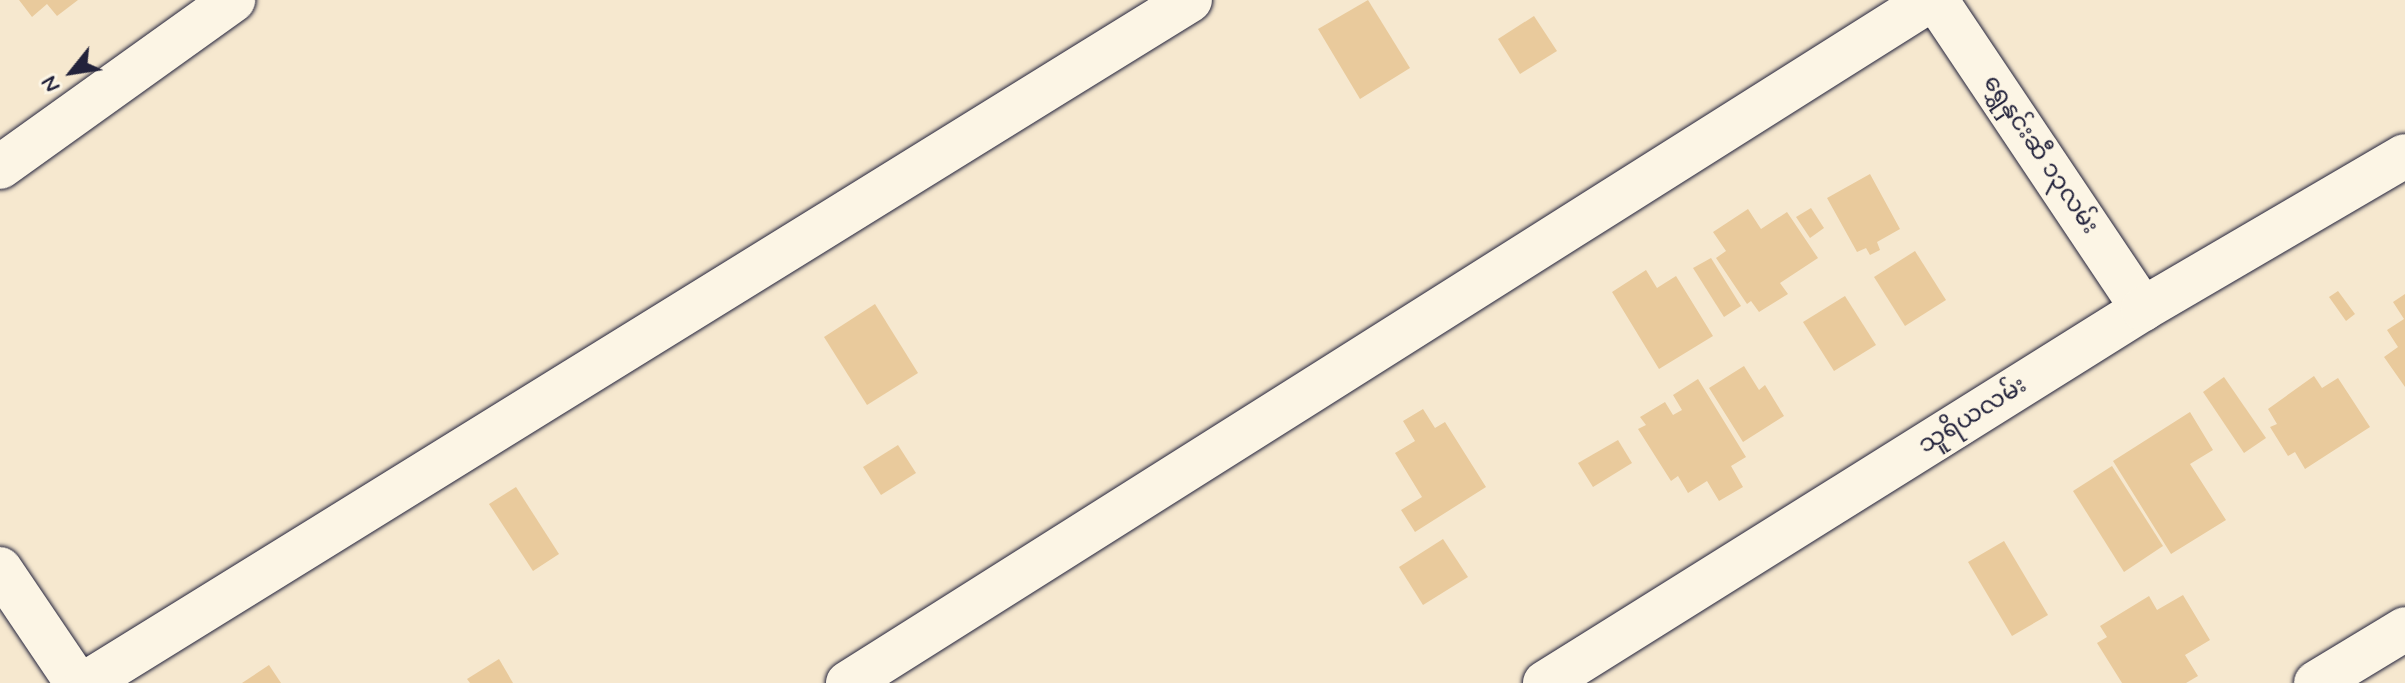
<!DOCTYPE html>
<meta charset="utf-8">
<style>
body{margin:0}
#map{position:relative;width:2405px;height:683px;overflow:hidden;background:#f6e8cf;font-family:Mynerve,"Noto Sans Myanmar",sans-serif}
div>[style]{position:absolute}
[style*='--x']{left:calc(var(--x)*1px);top:calc(var(--y)*1px);width:calc(var(--w)*1px);rotate:calc(var(--a)*1deg)}
.building>*{inset:0;background:#e9ca9c}
.roads{filter:drop-shadow(0 0 2px #22223b) drop-shadow(0 0 2px #22223b)}
.street>*{height:44px;margin:-22px;padding:0 22px;transform-origin:22px;border-radius:22px;background:#fcf5e5}
.secondary>*{height:44px;margin:-22px;padding:0 22px;transform-origin:22px;border-radius:22px;background:#fcf5e5}
span{translate:-50% -50%;white-space:nowrap;text-align:center;line-height:1.15;-webkit-text-stroke:7px #fcf5e5;paint-order:stroke}
.street-label{font-size:24px;color:#22223b}
.north{position:absolute;left:32px;top:32px;width:80px;height:80px;-webkit-text-stroke:6px #fcf5e5;paint-order:stroke;rotate:240deg;font-size:22px;font-weight:700;line-height:32px;text-align:center;color:#22223b}
.north::after{content:'';display:block;margin:auto;width:28px;height:36px;background:#22223b;clip-path:polygon(50% 0,100% 100%,50% 72%,0 100%)}
</style>
<div id="map">
<div class="building">
<i style="clip-path:polygon(19px 0,78px 0,57px 16px,47px 4px,32px 17px)"></i>
<i style="clip-path:polygon(1368px 0,1410px 68px,1360px 99px,1318px 29px)"></i>
<i style="clip-path:polygon(1534px 16px,1557px 51px,1520px 74px,1498px 39px)"></i>
<i style="clip-path:polygon(1870px 174px,1900px 229px,1877px 242px,1880px 250px,1870px 255px,1866px 248px,1857px 252px,1827px 198px)"></i>
<i style="clip-path:polygon(1811px 208px,1824px 228px,1810px 238px,1796px 217px)"></i>
<i style="clip-path:polygon(1748px 209px,1761px 229px,1787px 212px,1818px 258px,1780px 283px,1788px 294px,1759px 312px,1751px 301px,1747px 304px,1716px 258px,1726px 251px,1713px 232px)"></i>
<i style="clip-path:polygon(1915px 251px,1946px 300px,1905px 326px,1874px 277px)"></i>
<i style="clip-path:polygon(1711px 258px,1741px 306px,1724px 317px,1693px 268px)"></i>
<i style="clip-path:polygon(1646px 270px,1657px 288px,1676px 276px,1713px 336px,1659px 369px,1612px 292px)"></i>
<i style="clip-path:polygon(2338px 291px,2355px 314px,2346px 321px,2329px 297px)"></i>
<i style="clip-path:polygon(2405px 294px,2405px 387px,2384px 357px,2398px 347px,2387px 330px,2404px 319px,2393px 302px)"></i>
<i style="clip-path:polygon(1845px 296px,1876px 345px,1834px 371px,1803px 322px)"></i>
<i style="clip-path:polygon(875px 304px,918px 373px,867px 405px,824px 337px)"></i>
<i style="clip-path:polygon(1744px 366px,1759px 390px,1765px 385px,1784px 416px,1743px 442px,1709px 388px)"></i>
<i style="clip-path:polygon(2314px 376px,2322px 388px,2338px 378px,2370px 427px,2305px 469px,2295px 452px,2288px 456px,2270px 427px,2277px 424px,2268px 409px)"></i>
<i style="clip-path:polygon(2224px 377px,2266px 438px,2244px 453px,2203px 392px)"></i>
<i style="clip-path:polygon(1698px 379px,1746px 457px,1731px 466px,1743px 487px,1719px 501px,1707px 481px,1688px 493px,1678px 476px,1671px 481px,1638px 429px,1646px 425px,1640px 417px,1665px 402px,1673px 415px,1682px 410px,1673px 395px)"></i>
<i style="clip-path:polygon(1423px 409px,1435px 428px,1445px 422px,1486px 487px,1415px 532px,1401px 510px,1422px 497px,1395px 453px,1415px 441px,1403px 421px)"></i>
<i style="clip-path:polygon(2190px 412px,2213px 450px,2190px 464px,2226px 520px,2171px 554px,2113px 461px)"></i>
<i style="clip-path:polygon(1618px 440px,1632px 463px,1593px 487px,1578px 463px)"></i>
<i style="clip-path:polygon(898px 445px,916px 473px,881px 495px,863px 467px)"></i>
<i style="clip-path:polygon(2112px 466px,2163px 546px,2124px 572px,2073px 491px)"></i>
<i style="clip-path:polygon(516px 487px,559px 554px,533px 571px,489px 504px)"></i>
<i style="clip-path:polygon(1443px 539px,1468px 577px,1423px 605px,1399px 567px)"></i>
<i style="clip-path:polygon(2004px 541px,2048px 615px,2012px 636px,1968px 562px)"></i>
<i style="clip-path:polygon(2183px 595px,2210px 640px,2185px 655px,2198px 676px,2186px 683px,2122px 683px,2097px 643px,2107px 637px,2100px 626px,2149px 596px,2157px 610px)"></i>
<i style="clip-path:polygon(499px 659px,513px 683px,470px 683px,467px 679px)"></i>
<i style="clip-path:polygon(269px 665px,281px 683px,242px 683px)"></i>
</div>
<div class="roads">
<div class="street">
<i style="--x:1936;--y:0;--w:372;--a:56.2"></i>
<i style="--x:0;--y:167;--w:287;--a:-35.6"></i>
<i style="--x:0;--y:569;--w:138;--a:56"></i>
<i style="--x:86;--y:683;--w:1298;--a:-31.74"></i>
<i style="--x:848;--y:683;--w:1280;--a:-32.26"></i>
<i style="--x:2316;--y:683;--w:104;--a:-31.2"></i>
</div>
<div class="secondary">
<i style="--x:1545;--y:683;--w:705;--a:-32.02"></i>
<i style="--x:2143;--y:309;--w:303;--a:-30.3"></i>
</div>
</div>
<div class="street-label">
<span style="left:2040px;top:155px;rotate:56deg">ရွှေနှင်းဆီ ၁၃လမ်း</span>
<span style="left:1973px;top:416px;rotate:-32deg">သူရိယလမ်း</span>
</div>
<div class="north">N</div>
</div>
